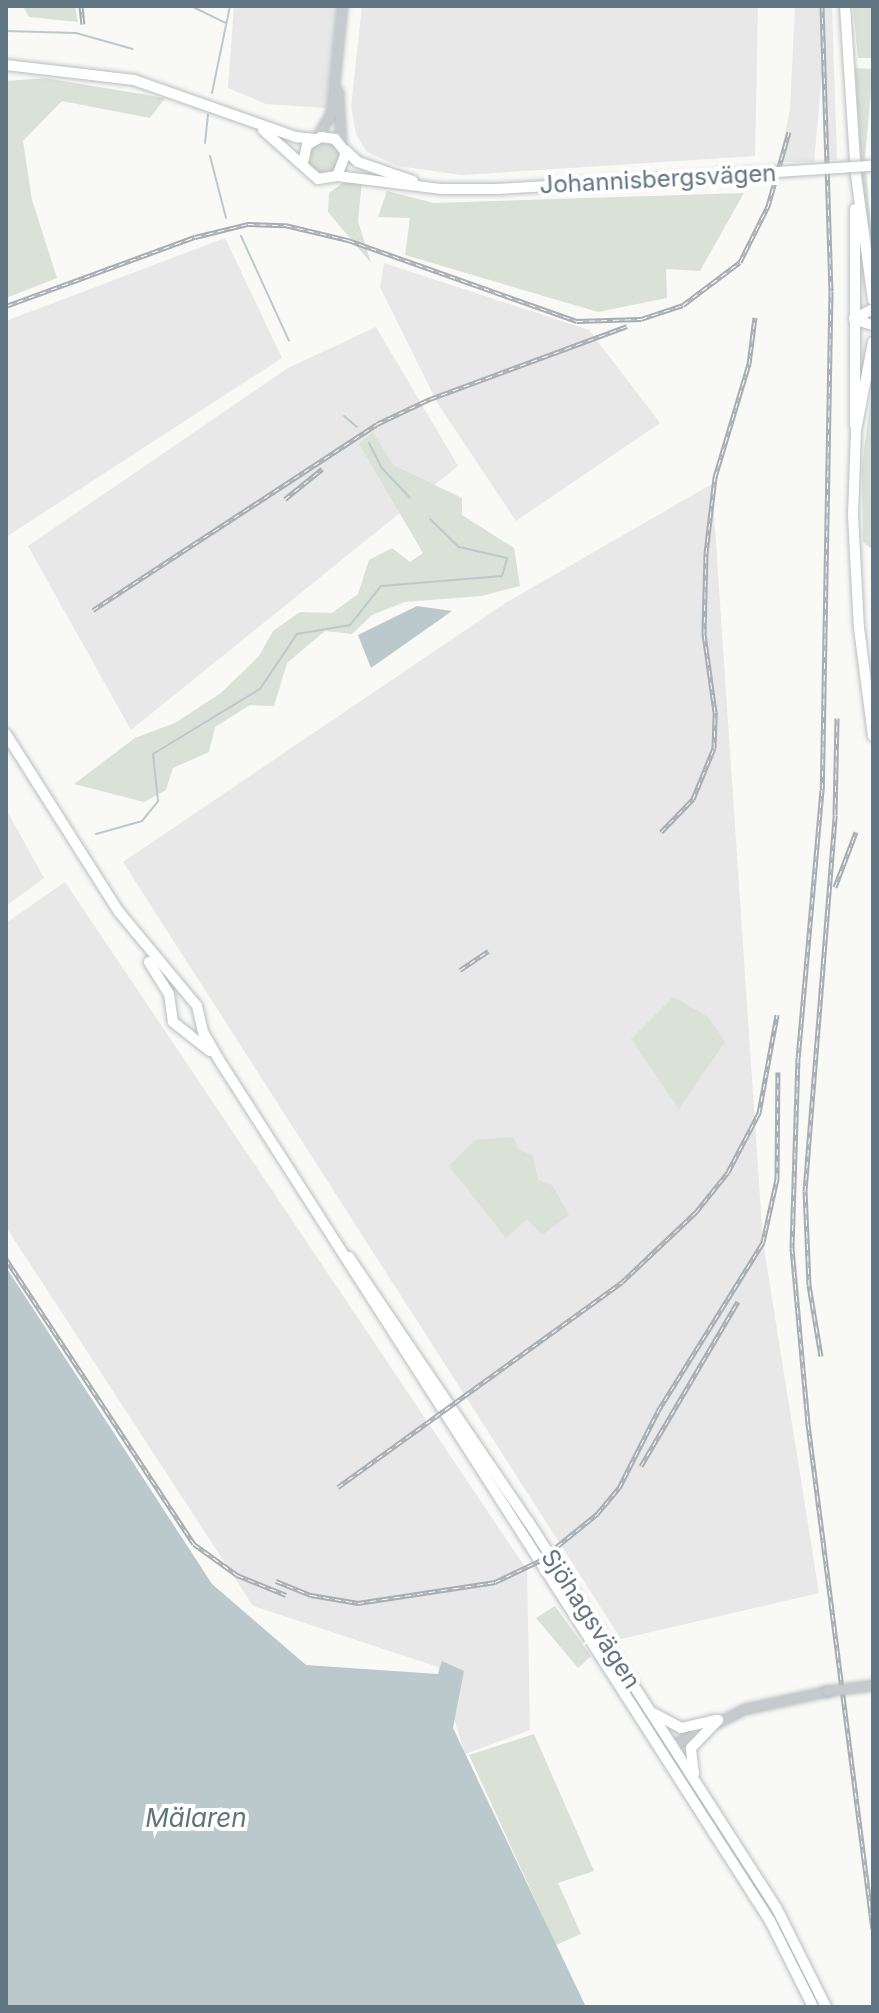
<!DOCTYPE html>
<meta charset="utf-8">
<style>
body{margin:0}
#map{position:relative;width:879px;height:2013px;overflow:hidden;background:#f9f9f6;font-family:Inter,sans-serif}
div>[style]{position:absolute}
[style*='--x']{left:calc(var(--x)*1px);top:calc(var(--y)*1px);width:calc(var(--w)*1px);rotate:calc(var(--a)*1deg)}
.built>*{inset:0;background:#e7e8e7}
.green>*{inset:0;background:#dae1d7}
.round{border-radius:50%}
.water>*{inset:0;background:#bcc9cc}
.stream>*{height:2px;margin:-1px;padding:0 1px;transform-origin:1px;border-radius:1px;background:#bcc9cc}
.roads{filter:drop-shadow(0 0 2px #b8bec2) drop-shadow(0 0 2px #b8bec2)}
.tertiary>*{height:9px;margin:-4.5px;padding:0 4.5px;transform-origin:4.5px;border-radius:4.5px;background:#c6cace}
.secondary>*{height:10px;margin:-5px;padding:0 5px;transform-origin:5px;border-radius:5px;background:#fff}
.rail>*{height:5px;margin-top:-2.5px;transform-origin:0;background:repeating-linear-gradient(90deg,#fff 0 6px,#a6adb3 0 12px);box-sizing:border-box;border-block:2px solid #a6adb3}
.bridges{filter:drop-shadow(0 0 2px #b8bec2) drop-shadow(0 0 2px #b8bec2)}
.tertiary-bridge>*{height:9px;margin:-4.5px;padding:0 4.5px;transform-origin:4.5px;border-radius:4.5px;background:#c6cace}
.secondary-bridge>*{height:10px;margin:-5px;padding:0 5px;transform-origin:5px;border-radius:5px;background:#fff}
span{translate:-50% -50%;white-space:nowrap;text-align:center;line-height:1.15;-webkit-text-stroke:8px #fff;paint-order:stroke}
.street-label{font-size:24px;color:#627583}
.water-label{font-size:26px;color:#5d757c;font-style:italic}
.frame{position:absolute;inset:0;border:8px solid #627583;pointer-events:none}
</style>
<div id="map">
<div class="built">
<i style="clip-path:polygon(234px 6px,337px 6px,326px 108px,266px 104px,228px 88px)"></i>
<i style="clip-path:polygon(362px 6px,758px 6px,755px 156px,462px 175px,398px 166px,367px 152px,356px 134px,351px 107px)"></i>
<i style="clip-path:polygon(795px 6px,832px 6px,837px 160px,827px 160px,822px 73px,814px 162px,779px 162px,790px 109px)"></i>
<i style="clip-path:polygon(225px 238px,282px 358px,6px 537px,6px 321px)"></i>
<i style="clip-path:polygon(384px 263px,589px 330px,660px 423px,516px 521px,438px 404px,380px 287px)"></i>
<i style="clip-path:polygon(376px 327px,458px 466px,131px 730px,28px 546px,288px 368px)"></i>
<i style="clip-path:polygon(712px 484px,763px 1242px,819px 1593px,621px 1639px,123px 862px,507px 602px)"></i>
<i style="clip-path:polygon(6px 809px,44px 878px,6px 906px)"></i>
<i style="clip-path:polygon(65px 882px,527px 1570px,530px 1730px,465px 1754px,438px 1667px,253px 1606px,6px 1227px,6px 923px)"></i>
</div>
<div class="green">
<i style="clip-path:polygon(23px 6px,75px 6px,78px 22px,29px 17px)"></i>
<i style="clip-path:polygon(853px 6px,873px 6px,873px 58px,858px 58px)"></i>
<i style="clip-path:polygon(855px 68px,873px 69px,865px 158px,873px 248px,864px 206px)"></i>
<i style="clip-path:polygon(45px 78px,165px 98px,150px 118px,62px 101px,23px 141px,32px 200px,57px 278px,6px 298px,6px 81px)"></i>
<i class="round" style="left:308px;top:142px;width:32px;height:32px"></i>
<i style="clip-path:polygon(348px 179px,362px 181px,358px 221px,371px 263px,328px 212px,329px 193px)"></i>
<i style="clip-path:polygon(387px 191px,434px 203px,744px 193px,700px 271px,666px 269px,667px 298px,598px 312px,405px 255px,410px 218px,378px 217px)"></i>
<i style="clip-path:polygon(873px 379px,873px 563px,872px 549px,863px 542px,862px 467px)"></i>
<i style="clip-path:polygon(373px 432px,393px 465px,462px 498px,462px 515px,514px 548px,520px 586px,481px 596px,405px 602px,372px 615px,352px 634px,325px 631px,287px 663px,274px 706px,250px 705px,215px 727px,209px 752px,173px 768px,166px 790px,144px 802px,74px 784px,135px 738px,175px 723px,221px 693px,259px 656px,273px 631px,300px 612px,332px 613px,358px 594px,369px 560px,392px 548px,410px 562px,423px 553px,359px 444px)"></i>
<i style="clip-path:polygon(673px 997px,708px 1017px,725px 1042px,679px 1109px,631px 1039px)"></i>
<i style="clip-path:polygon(513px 1137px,518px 1149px,533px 1156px,538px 1180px,552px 1185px,569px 1215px,542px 1235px,527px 1219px,506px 1238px,449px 1166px,475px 1140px)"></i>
<i style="clip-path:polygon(555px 1606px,591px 1656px,578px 1668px,536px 1618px)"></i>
<i style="clip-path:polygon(534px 1734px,594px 1871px,558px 1883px,581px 1934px,556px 1945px,469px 1755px)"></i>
</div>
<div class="water">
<i style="clip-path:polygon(417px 606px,452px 611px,371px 668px,358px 635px)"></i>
<i style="clip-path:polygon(6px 1267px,212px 1584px,306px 1665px,438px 1674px,442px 1661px,464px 1671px,453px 1728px,586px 2007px,6px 2007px)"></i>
</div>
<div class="stream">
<i style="--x:191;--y:6;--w:39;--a:26"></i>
<i style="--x:6;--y:31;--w:70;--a:1.6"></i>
<i style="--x:76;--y:33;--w:59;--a:15.7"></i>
<i style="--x:212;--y:93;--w:89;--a:-78.3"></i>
<i style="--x:205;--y:143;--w:29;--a:-84"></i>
<i style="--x:210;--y:156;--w:64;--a:75.5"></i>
<i style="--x:241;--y:236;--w:115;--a:65.4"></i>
<i style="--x:344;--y:416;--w:17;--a:40"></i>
<i style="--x:369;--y:443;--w:27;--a:63"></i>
<i style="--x:381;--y:467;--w:42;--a:46.9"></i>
<i style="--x:96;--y:834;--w:48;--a:-15.8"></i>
<i style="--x:142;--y:821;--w:26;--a:-51"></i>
<i style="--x:158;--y:801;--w:47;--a:-96.1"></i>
<i style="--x:153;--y:754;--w:125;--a:-31.3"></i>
<i style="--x:260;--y:689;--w:66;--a:-56.1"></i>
<i style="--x:297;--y:634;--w:54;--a:-9.6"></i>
<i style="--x:350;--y:625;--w:50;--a:-51.5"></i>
<i style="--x:381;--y:586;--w:121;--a:-4.7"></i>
<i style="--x:502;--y:576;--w:19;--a:-74"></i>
<i style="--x:507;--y:558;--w:49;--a:-167.1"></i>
<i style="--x:459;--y:547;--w:40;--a:-136"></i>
</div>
<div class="roads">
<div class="tertiary">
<i style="--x:338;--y:91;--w:53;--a:86.8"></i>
<i style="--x:317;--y:137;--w:28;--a:-60"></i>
<i style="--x:331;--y:113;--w:108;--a:-84.1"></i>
<i style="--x:671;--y:1746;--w:82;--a:-26.9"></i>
<i style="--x:744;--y:1709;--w:85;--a:-12.2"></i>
</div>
<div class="secondary">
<i style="--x:845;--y:6;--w:169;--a:86.3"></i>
<i style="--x:856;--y:175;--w:126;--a:82.3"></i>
<i style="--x:6;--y:65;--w:129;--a:6.7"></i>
<i style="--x:134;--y:80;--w:172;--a:19.4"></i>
<i style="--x:296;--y:137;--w:19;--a:6"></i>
<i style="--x:263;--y:130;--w:74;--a:41.7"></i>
<i style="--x:318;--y:179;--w:19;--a:-9"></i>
<i style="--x:337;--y:176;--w:25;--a:-69"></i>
<i style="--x:346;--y:153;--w:18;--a:-128"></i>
<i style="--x:335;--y:139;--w:14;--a:-172"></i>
<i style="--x:321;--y:137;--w:16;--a:150"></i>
<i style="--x:307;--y:145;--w:18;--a:103"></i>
<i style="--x:345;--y:150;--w:18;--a:43"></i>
<i style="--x:358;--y:162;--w:58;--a:19.1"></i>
<i style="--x:337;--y:176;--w:106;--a:7.1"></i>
<i style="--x:442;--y:189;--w:56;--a:0"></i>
<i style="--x:498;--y:189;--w:249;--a:-3.4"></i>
<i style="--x:855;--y:209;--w:216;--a:90"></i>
<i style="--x:854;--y:319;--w:21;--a:-28"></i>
<i style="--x:854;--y:319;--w:20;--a:18"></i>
<i style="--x:873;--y:342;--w:90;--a:100.9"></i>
<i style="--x:856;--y:430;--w:85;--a:92"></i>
<i style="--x:853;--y:515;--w:113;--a:87"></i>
<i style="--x:859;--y:628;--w:109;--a:82.6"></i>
<i style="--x:6;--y:734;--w:211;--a:57.6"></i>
<i style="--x:119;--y:912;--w:122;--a:50.3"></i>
<i style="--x:197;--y:1006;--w:27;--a:77"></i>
<i style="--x:203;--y:1032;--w:39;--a:60"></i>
<i style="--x:223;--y:1066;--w:1015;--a:57.39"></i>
<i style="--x:770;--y:1921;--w:96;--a:63.4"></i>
<i style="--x:149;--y:962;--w:38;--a:58"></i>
<i style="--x:169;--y:994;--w:28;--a:82"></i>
<i style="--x:173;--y:1022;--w:47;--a:38.1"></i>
<i style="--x:349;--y:1257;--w:319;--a:55.9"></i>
<i style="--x:528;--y:1521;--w:461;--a:57.3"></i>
<i style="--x:777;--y:1909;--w:110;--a:63.4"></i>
<i style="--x:653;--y:1713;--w:32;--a:28"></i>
<i style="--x:681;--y:1728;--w:36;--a:-13"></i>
<i style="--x:694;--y:1774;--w:26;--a:-97"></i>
<i style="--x:691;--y:1748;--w:39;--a:-46"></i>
</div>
</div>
<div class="rail">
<i style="--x:81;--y:6;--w:18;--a:84"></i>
<i style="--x:822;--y:6;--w:285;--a:88.2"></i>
<i style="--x:831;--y:291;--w:499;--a:91"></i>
<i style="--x:822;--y:790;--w:268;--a:95.1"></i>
<i style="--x:798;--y:1057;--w:191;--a:91.8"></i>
<i style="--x:792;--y:1248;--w:177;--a:84.8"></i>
<i style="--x:808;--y:1424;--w:509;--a:82.67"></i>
<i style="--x:6;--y:306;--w:201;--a:-20.1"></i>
<i style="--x:195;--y:237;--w:55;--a:-13.8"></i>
<i style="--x:248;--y:224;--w:37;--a:2"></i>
<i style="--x:285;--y:225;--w:65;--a:13.4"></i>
<i style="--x:348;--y:240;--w:243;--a:19.5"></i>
<i style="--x:577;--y:321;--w:64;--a:-1.8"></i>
<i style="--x:641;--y:319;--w:44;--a:-18.4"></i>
<i style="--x:683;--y:305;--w:71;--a:-37"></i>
<i style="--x:740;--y:262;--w:63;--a:-63.4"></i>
<i style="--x:768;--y:206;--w:77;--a:-74.2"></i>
<i style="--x:285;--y:499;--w:48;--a:-39"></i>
<i style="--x:93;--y:610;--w:339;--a:-33.2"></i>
<i style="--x:377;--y:424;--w:59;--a:-25.3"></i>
<i style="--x:430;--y:399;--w:210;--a:-20.3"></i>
<i style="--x:661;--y:832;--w:46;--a:-45.9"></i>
<i style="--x:693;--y:799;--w:55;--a:-67.6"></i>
<i style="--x:714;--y:748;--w:36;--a:-88"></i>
<i style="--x:715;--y:712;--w:79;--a:-98"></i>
<i style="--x:704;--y:634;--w:81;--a:-88.6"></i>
<i style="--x:706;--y:553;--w:77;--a:-83.2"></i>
<i style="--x:715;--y:477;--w:118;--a:-73.3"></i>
<i style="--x:749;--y:364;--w:47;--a:-82.7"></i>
<i style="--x:835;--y:887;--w:59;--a:-69.1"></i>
<i style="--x:460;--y:970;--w:34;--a:-34"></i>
<i style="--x:6;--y:1259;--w:341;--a:56.6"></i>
<i style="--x:194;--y:1544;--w:53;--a:35.8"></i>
<i style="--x:237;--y:1575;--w:53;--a:22.2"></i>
<i style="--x:821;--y:1356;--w:72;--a:-99.6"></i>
<i style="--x:809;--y:1285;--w:94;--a:-92.4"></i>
<i style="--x:805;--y:1191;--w:377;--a:-85.4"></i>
<i style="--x:835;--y:815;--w:97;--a:-88.8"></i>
<i style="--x:641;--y:1466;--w:191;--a:-59.5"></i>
<i style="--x:338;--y:1487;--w:350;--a:-35.8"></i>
<i style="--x:622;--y:1282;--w:102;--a:-43.4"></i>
<i style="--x:696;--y:1212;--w:51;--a:-51.3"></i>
<i style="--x:728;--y:1172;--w:67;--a:-62.3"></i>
<i style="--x:759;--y:1113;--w:100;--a:-79.6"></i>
<i style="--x:276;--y:1581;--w:38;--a:22"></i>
<i style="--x:311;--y:1595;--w:48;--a:9.7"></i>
<i style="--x:358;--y:1603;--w:139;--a:-8.7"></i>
<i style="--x:495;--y:1582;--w:49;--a:-25.5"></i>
<i style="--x:539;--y:1561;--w:75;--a:-39"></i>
<i style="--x:597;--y:1514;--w:34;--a:-50"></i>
<i style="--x:619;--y:1488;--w:86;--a:-63.1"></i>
<i style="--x:658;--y:1411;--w:199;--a:-58.1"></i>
<i style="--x:763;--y:1242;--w:65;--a:-77.5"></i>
<i style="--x:777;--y:1179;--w:107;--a:-89.5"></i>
</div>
<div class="bridges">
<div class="tertiary-bridge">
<i style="--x:827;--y:1691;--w:46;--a:-7.4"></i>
</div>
<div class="secondary-bridge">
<i style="--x:747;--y:174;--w:125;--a:-3.7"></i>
</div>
</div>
<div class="street-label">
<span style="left:658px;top:179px;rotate:-3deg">Johannisbergsvägen</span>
<span style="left:591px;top:1619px;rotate:57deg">Sjöhagsvägen</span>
</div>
<div class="water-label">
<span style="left:196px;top:1818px">Mälaren</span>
</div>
<div class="frame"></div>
</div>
